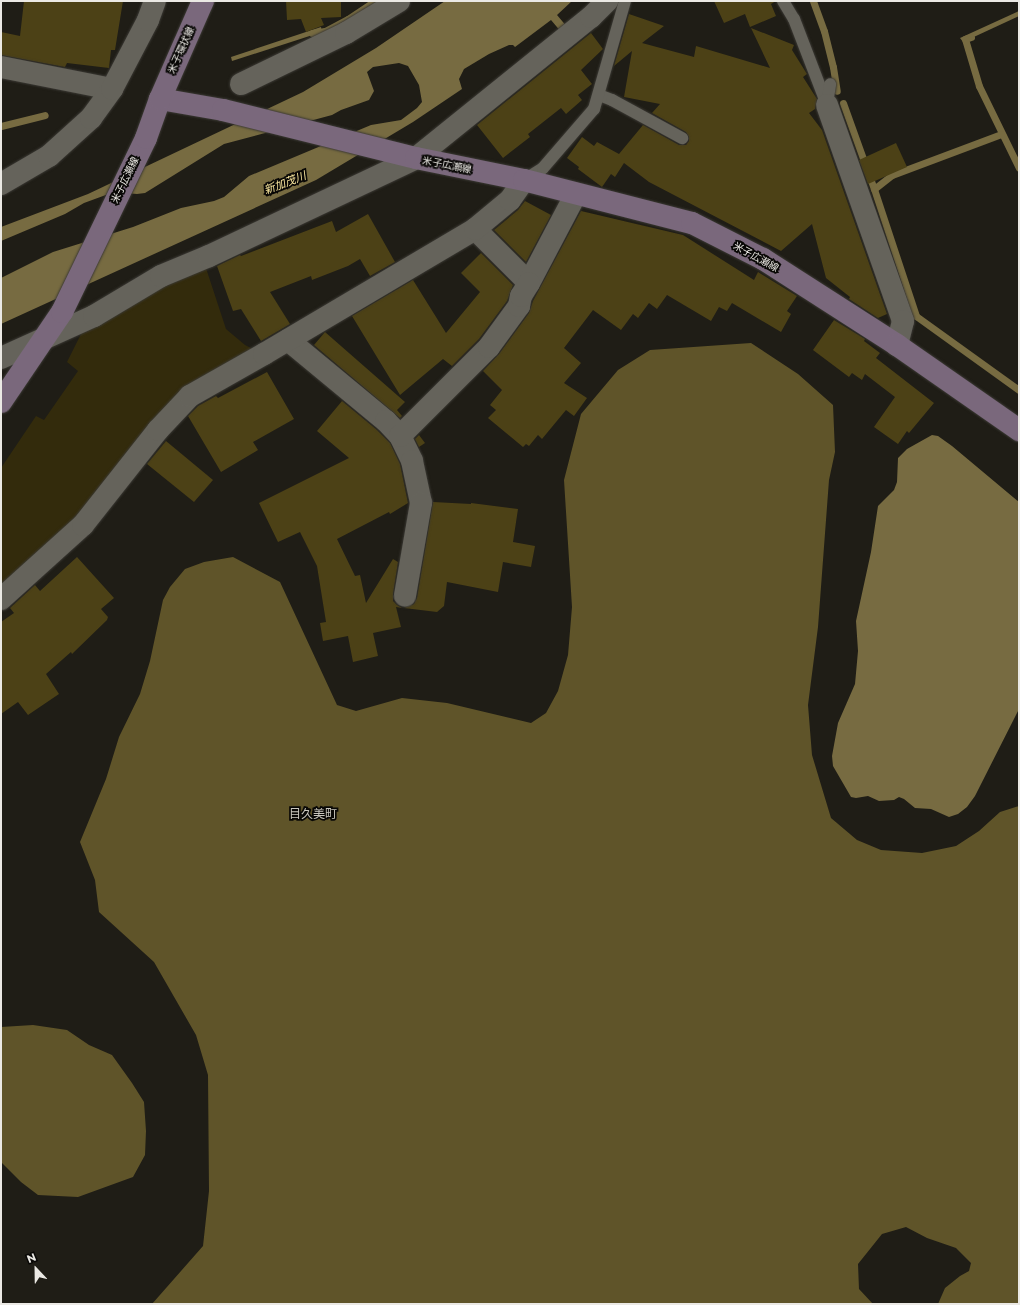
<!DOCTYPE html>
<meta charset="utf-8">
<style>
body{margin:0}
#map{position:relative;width:1020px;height:1305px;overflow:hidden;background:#1f1d16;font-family:Montserrat,"Noto Sans JP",sans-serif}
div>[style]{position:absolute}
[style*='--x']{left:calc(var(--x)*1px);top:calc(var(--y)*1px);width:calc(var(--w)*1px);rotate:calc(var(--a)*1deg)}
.green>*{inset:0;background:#332b0c}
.forest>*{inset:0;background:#5f5429}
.water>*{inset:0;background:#776b41}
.stream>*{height:7px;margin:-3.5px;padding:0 3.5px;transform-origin:3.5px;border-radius:3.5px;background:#776b41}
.building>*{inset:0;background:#4c4116}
.roads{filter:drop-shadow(0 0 1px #3b3934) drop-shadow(0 0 1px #3b3934)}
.lane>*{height:12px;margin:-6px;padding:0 6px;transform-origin:6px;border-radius:6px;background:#65635b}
.street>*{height:22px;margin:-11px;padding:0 11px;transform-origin:11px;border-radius:11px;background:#65635b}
.secondary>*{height:22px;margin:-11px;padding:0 11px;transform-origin:11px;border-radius:11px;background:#7a687c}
span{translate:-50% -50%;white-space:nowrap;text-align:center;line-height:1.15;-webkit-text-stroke:3.5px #080705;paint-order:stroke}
.street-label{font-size:10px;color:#ebe9e4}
.water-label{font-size:11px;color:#f8e59d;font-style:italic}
.quarter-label{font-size:12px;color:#cac7be}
.frame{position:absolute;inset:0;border:2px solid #ebe9e4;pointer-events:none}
.north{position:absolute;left:16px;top:1249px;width:40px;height:40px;-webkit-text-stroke:3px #080705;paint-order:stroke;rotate:338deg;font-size:11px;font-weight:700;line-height:16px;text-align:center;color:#ebe9e4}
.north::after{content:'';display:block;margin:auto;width:14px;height:18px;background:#ebe9e4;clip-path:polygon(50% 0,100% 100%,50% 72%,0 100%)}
</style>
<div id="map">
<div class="green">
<i style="clip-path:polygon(204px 262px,226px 329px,245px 345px,253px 349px,183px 397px,87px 510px,1px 591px,1px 468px,36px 416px,44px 420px,78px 371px,67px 362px,83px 330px)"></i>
</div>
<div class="forest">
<i style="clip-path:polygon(751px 343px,798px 374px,833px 405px,835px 452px,829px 480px,818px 627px,808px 705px,812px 755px,831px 818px,857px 840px,881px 850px,922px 853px,956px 846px,979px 831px,1000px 812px,1019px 806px,1019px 1304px,938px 1304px,945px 1288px,960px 1276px,969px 1271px,971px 1263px,956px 1248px,927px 1238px,906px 1227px,882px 1234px,858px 1264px,859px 1289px,873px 1304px,152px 1304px,203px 1246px,209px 1191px,208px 1075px,196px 1035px,154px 962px,99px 912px,95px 880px,80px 842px,106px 779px,119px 737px,140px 694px,150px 661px,163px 600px,170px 587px,185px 569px,204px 562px,233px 557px,280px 582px,337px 705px,356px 711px,402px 698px,447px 703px,531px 723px,546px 713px,558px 691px,568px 655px,572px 607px,564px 480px,581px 414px,618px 370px,650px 350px)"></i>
<i style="clip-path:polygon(33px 1025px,67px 1030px,89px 1045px,112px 1055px,132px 1083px,144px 1102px,146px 1131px,145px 1155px,133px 1177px,78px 1197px,38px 1195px,21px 1182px,1px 1162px,1px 1027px)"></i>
</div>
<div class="water">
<i style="clip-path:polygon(445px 1px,572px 1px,557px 15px,568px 28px,562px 33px,551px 20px,515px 47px,513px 45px,509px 45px,489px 54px,464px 69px,459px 79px,462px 89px,413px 122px,316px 180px,1px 324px,1px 278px,53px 252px,133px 227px,181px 208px,214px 201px,224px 197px,249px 176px,371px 125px,401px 120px,417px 108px,422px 102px,419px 85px,408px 66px,399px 63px,373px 67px,367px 72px,374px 91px,369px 100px,341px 110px,332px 115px,224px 144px,145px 193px,137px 194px,114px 192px,84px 203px,65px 214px,1px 241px,1px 227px,88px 194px,303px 92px,376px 48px)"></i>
<i style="clip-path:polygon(1019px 11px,1019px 16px,963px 42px,960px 38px)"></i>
<i style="clip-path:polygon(321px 27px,322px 32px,232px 61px,231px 57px)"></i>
<i style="clip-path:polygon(932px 435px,938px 436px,952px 446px,1019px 502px,1019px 709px,975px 796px,967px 807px,958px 814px,949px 817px,931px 809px,915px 808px,904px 799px,899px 797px,894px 800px,879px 801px,868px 796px,856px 798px,851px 797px,833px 766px,832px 756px,838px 723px,855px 684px,858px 651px,856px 621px,871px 552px,878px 506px,894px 490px,897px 482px,898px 458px,907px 449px)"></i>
</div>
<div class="stream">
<i style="--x:813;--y:1;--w:32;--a:70"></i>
<i style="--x:824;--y:31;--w:37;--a:76"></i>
<i style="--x:833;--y:67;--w:24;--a:81"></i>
<i style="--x:312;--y:33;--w:13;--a:-9"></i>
<i style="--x:325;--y:31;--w:26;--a:-28"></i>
<i style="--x:348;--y:19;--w:32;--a:-34"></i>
<i style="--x:971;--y:37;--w:6;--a:162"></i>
<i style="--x:965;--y:39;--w:49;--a:73.4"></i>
<i style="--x:979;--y:86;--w:91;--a:64"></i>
<i style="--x:843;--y:103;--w:91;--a:70.2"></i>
<i style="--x:874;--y:189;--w:134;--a:71.7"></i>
<i style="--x:916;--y:316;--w:127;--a:35.7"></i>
<i style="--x:1;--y:126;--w:45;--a:-14"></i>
<i style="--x:874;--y:189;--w:23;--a:-38"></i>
<i style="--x:892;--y:175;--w:116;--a:-20.6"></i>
</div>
<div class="building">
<i style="clip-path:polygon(24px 1px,123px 1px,115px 50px,111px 50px,109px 68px,67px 63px,65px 67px,1px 55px,1px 32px,20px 36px)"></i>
<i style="clip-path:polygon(286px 1px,341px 1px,341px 17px,321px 18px,324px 25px,306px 32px,301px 19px,287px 20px)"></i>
<i style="clip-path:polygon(714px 1px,776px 1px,771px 4px,776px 16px,750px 27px,745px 14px,724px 23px)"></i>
<i style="clip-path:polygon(629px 14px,664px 26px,642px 43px,694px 57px,696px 46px,770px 68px,751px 28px,794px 45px,792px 50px,807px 74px,803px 77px,817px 99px,815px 109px,809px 113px,822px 130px,887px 314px,878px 318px,849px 299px,850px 297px,826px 278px,812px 224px,781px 251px,649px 182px,624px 163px,615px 177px,611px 174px,602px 187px,578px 169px,579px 167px,567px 158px,582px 137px,594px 146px,597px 142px,619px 154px,643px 125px,679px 145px,686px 145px,689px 141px,689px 137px,686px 132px,652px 113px,660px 104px,624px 97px,632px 51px,614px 66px)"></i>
<i style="clip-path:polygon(591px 33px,603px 49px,581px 70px,592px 84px,578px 95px,582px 100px,566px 114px,561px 108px,528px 134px,530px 137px,503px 158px,477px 125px)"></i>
<i style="clip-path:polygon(896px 143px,907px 167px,868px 184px,859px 160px)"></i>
<i style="clip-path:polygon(525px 201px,551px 215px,526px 262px,494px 230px,518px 210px)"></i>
<i style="clip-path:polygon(581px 211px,683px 235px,754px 280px,758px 272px,797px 296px,787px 311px,791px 314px,781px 332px,732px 303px,727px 311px,719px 307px,711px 321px,667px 295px,657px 309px,649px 303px,638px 318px,633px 314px,621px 330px,593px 310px,564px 348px,581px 363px,564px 383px,587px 398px,574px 416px,566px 410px,542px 439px,538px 435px,529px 446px,526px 444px,523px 447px,488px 418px,496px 410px,490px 405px,502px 390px,483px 371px,499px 354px,529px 313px,533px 301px)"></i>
<i style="clip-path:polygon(368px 214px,395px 262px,370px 276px,360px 259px,348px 266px,312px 280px,311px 276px,270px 292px,290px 324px,261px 341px,241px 309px,233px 311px,217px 266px,240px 255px,241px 256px,332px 221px,336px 232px)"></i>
<i style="clip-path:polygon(481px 253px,513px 285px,507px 301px,479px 339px,452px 366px,443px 359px,400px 395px,352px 316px,413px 280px,446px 333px,480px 292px,461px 273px)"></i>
<i style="clip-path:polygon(834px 320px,865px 339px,864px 341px,880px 353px,876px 358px,934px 403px,909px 433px,907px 431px,898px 444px,874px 427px,895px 397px,865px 374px,862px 380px,852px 373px,849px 377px,813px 350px)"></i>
<i style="clip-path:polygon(325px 332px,405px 402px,397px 410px,402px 416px,400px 418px,314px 345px)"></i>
<i style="clip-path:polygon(267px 372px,294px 419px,253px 442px,258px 450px,221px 472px,188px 416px,198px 406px,216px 396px,218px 398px)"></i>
<i style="clip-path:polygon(342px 401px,377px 430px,390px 443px,400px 464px,408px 503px,390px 514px,389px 512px,337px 539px,355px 576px,360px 575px,366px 603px,393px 559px,398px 562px,393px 594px,393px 601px,397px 605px,402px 608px,396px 607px,401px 627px,373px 633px,378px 656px,353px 662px,348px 636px,323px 641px,320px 623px,326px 622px,317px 566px,300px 532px,278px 542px,259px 503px,349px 458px,317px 431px)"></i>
<i style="clip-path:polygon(419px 435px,425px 443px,419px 447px,415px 439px)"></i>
<i style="clip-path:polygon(166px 441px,213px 480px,194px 502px,147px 464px)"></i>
<i style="clip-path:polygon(433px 502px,471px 504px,471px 503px,518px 509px,513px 542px,535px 546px,531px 567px,503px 562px,498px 592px,447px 582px,444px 606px,437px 612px,404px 608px,414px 604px,417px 598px)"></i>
<i style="clip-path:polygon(77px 557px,114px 598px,101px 609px,108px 617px,107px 620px,72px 654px,71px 652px,46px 674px,59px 694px,28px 715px,18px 702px,1px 714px,1px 622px,14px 613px,10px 608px,35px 585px,40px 591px)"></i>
</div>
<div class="roads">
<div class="lane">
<i style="--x:783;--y:1;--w:21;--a:59"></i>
<i style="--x:794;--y:19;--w:92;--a:69"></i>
<i style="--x:599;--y:95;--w:14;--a:21"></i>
<i style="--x:612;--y:100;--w:80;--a:28.5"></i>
<i style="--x:827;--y:104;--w:20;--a:-81"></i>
<i style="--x:524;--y:180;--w:22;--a:-32"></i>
<i style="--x:543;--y:168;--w:78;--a:-49.2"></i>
<i style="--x:594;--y:109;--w:112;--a:-74"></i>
</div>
<div class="street">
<i style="--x:1;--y:67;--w:113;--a:11.2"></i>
<i style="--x:241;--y:84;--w:117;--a:-25.9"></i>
<i style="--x:346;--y:33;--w:62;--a:-31.1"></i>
<i style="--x:827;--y:105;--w:229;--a:70.6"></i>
<i style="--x:903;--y:321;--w:25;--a:104"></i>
<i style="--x:1;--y:184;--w:56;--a:-30.3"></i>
<i style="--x:49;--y:156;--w:57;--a:-42.1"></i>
<i style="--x:91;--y:118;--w:36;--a:-54"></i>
<i style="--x:112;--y:89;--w:78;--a:-62.4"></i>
<i style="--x:148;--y:20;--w:20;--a:-70"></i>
<i style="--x:475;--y:229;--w:76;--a:45"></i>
<i style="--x:529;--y:283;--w:101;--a:-62.2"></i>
<i style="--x:288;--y:340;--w:127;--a:39.6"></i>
<i style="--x:386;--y:421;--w:21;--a:47"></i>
<i style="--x:400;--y:436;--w:28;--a:64"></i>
<i style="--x:412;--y:461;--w:43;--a:77.9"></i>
<i style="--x:421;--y:503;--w:94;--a:99.8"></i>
<i style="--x:1;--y:358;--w:102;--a:-24.3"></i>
<i style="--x:94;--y:316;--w:78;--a:-30.8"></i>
<i style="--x:161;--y:276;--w:52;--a:-22.6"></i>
<i style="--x:209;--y:256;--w:229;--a:-25.3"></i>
<i style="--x:416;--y:158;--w:225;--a:-38.9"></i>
<i style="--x:591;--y:17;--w:23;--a:-45"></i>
<i style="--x:400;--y:436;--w:126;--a:-45"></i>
<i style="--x:489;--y:347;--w:51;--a:-53.8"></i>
<i style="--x:519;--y:306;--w:10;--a:-79"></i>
<i style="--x:521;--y:296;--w:15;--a:-58"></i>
<i style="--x:1;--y:599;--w:110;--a:-42.1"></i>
<i style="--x:83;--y:525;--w:121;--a:-51.7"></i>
<i style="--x:158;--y:430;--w:47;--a:-46.7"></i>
<i style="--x:190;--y:396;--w:85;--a:-29.6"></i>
<i style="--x:264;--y:354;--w:245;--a:-30.6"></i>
<i style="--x:475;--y:229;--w:45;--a:-39.6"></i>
<i style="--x:510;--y:200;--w:24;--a:-55"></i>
</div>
<div class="secondary">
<i style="--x:160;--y:99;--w:64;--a:9.9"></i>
<i style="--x:223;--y:110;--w:199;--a:14"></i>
<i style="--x:416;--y:158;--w:110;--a:11.5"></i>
<i style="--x:524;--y:180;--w:173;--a:14.4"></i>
<i style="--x:692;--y:223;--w:80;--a:26.9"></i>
<i style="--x:763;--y:259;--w:159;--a:32.7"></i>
<i style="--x:897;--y:345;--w:149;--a:34.9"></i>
<i style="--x:1;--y:402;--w:109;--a:-55.9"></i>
<i style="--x:62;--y:312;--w:193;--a:-64.2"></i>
<i style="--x:146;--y:138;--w:41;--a:-70.3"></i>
<i style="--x:160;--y:99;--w:107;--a:-66.3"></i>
</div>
</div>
<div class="street-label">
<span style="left:181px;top:50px;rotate:-66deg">米子環状線</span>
<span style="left:447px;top:165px;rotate:11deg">米子広瀬線</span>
<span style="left:125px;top:180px;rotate:-64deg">米子広瀬線</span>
<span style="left:756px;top:257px;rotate:29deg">米子広瀬線</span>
</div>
<div class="water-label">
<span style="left:285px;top:183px;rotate:-21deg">新加茂川</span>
</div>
<div class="quarter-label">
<span style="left:313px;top:814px">目久美町</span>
</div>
<div class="frame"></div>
<div class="north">N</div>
</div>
